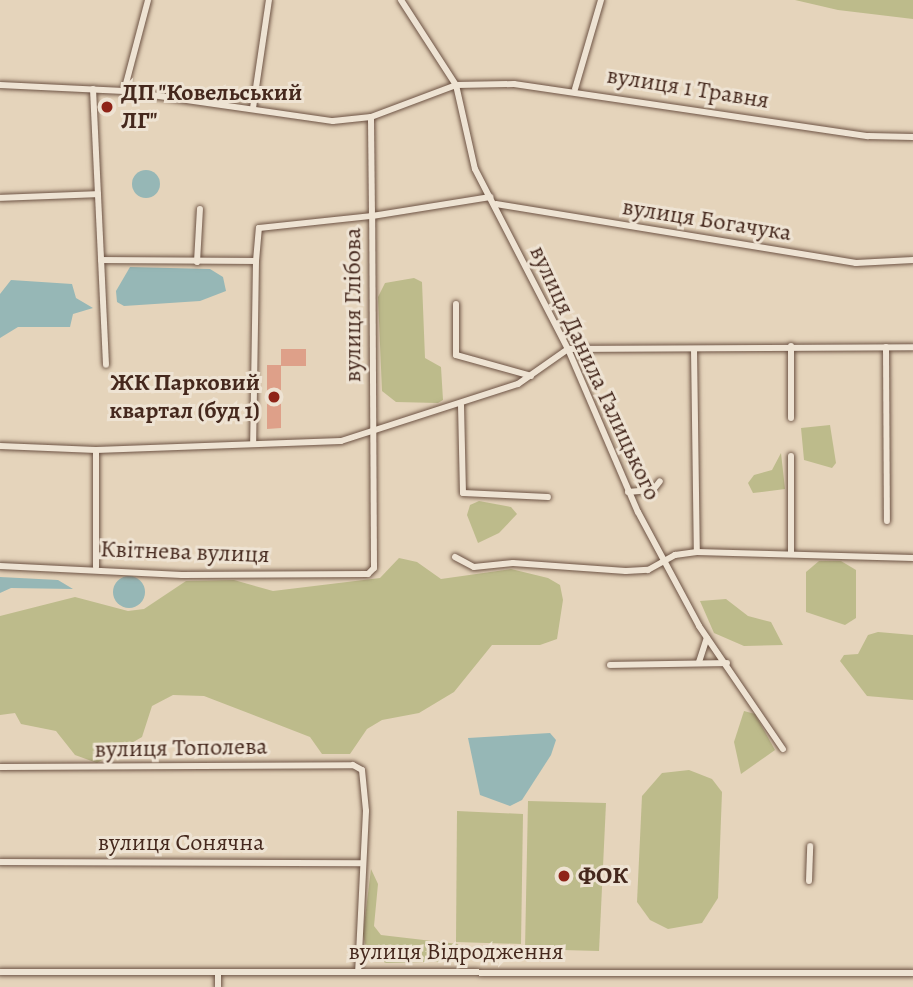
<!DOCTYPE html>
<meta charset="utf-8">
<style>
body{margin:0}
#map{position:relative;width:913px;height:987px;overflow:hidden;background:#e5d4bb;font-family:Alegreya,serif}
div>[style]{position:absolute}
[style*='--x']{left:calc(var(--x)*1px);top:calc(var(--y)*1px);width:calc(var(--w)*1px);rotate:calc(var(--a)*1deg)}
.green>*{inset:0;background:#bdbb8b}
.water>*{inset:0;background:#96b7b6}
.round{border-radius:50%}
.building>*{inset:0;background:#dea089}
.roads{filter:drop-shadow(0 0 2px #6d5344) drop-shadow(0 0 2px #6d5344)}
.minor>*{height:6px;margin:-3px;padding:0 3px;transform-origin:3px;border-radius:3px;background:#eee3d3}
.dots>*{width:19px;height:19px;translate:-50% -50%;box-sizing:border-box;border:4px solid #eee3d3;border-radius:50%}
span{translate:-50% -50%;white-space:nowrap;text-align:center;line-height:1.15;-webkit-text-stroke:6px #eee3d3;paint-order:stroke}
.street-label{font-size:24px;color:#45281d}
.poi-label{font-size:24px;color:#45281d;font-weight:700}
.left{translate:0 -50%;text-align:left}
.right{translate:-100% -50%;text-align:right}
</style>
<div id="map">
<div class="green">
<i style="clip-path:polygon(795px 0,913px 0,913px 19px,838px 10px)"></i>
<i style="clip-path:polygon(414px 278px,422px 282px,425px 358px,441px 367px,443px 400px,438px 403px,396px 402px,382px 391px,378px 297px,385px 283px)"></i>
<i style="clip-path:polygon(830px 425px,836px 463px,832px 468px,804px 460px,801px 428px)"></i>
<i style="clip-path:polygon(781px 453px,785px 489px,753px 493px,748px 483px,754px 475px,772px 470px)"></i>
<i style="clip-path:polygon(479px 501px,511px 507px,517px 514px,499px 533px,478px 543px,467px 515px,470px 505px)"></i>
<i style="clip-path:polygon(399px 558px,417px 562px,441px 579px,511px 569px,548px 578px,560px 585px,563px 600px,557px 639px,540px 645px,492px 645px,454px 692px,419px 713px,382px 720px,367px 729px,350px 754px,322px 754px,310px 737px,204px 696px,173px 695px,152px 706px,142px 737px,97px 763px,75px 755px,56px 731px,21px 724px,15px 713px,0 715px,0 616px,75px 597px,128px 611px,144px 609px,186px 581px,234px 580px,273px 591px,380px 578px)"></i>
<i style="clip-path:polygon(819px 561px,841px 561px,856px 570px,856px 618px,845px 625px,806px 612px,806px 572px)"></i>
<i style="clip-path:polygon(726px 599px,748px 616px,771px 622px,783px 645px,744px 646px,714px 633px,700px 601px)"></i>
<i style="clip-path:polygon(878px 632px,913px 635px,913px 700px,867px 696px,840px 661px,844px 655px,858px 654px,868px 635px)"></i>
<i style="clip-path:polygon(744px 711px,755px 714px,775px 750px,741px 774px,734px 742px)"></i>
<i style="clip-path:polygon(689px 770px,712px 779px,722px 792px,718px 898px,702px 923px,668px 929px,650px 920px,637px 902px,642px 796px,662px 773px)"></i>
<i style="clip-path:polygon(528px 801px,606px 803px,599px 951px,525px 949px)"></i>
<i style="clip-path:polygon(457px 811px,523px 814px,521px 944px,456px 942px)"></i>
<i style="clip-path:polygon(371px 869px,378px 884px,374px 926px,381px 935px,458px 944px,464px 961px,386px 963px,367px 954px,363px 934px)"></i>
</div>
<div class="water">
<i class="round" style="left:132px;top:170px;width:28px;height:28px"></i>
<i style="clip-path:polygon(130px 267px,210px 269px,223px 277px,226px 291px,200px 301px,124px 306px,117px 302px,116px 291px)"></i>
<i style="clip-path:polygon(11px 280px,72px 284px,76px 298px,93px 308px,73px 314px,70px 327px,18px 327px,0 338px,0 294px)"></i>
<i class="round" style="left:113px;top:576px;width:32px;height:32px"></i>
<i style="clip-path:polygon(0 577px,58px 580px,73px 589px,11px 588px,0 593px)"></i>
<i style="clip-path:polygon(550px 733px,556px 740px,551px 755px,522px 800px,510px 806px,480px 795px,468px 738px)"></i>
</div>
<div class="building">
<i style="clip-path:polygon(281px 349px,306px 349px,306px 366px,281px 366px,281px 428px,267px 429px,267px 365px,281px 365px)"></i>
</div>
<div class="roads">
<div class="minor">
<i style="--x:401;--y:0;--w:101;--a:57.1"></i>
<i style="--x:456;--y:85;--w:86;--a:77.3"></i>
<i style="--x:475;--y:169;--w:203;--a:62.7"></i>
<i style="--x:568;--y:349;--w:177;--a:66.8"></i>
<i style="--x:638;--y:512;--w:129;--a:61.8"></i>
<i style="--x:699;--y:626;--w:149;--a:55.7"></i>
<i style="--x:0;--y:85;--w:124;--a:2.8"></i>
<i style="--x:124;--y:91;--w:211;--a:8.2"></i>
<i style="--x:333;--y:121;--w:38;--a:-6"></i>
<i style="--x:371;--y:117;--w:91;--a:-20.6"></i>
<i style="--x:456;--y:85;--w:58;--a:-1"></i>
<i style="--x:514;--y:84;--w:358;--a:8.4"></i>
<i style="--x:868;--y:136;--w:45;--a:1.3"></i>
<i style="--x:93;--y:89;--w:276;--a:87.3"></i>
<i style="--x:575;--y:89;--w:93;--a:-73.7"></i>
<i style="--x:124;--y:91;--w:94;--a:-75.2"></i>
<i style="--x:253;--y:108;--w:109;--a:-81.6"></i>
<i style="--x:0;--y:198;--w:98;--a:-2.3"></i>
<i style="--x:496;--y:204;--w:365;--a:9.3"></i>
<i style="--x:856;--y:263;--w:57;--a:-3"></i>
<i style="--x:101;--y:260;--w:155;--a:0.4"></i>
<i style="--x:256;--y:261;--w:183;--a:90.9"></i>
<i style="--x:256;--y:261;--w:33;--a:-85"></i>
<i style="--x:259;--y:228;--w:114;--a:-6.1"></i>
<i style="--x:372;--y:216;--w:99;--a:-90.6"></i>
<i style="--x:197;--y:262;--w:53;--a:-86.8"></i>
<i style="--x:456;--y:304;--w:51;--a:90"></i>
<i style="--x:456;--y:355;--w:78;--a:15.6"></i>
<i style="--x:886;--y:347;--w:174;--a:89.7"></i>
<i style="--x:694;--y:349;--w:203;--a:89.2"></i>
<i style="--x:461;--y:405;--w:88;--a:88.7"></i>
<i style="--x:463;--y:493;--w:85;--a:2.7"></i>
<i style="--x:791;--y:418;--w:72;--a:-90"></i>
<i style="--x:0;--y:446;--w:96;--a:2.4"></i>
<i style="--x:96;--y:450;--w:245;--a:-2.1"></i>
<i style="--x:341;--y:441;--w:186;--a:-17.9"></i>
<i style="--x:518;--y:384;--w:61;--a:-35"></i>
<i style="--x:568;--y:349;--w:345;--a:-0.3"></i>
<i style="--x:96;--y:450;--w:117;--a:90"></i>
<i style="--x:791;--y:456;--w:98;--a:90"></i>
<i style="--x:628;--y:492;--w:25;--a:-5"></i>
<i style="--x:653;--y:490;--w:11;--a:-52"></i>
<i style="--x:455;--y:557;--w:21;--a:28"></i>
<i style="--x:474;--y:567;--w:39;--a:-6"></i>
<i style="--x:513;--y:563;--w:113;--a:4"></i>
<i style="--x:626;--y:571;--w:22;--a:-3"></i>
<i style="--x:648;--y:570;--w:31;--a:-29"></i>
<i style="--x:675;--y:555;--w:22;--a:-8"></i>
<i style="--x:697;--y:552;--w:216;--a:1.6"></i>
<i style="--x:0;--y:566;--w:182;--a:2.8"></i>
<i style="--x:182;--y:575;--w:186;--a:-0.3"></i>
<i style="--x:368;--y:574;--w:8;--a:-45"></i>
<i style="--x:374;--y:568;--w:352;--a:-90.3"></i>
<i style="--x:372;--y:216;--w:120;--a:-9.1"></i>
<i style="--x:699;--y:662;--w:25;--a:-72"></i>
<i style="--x:610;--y:665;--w:117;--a:-1"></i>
<i style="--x:0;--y:767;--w:353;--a:-0.3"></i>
<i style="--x:353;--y:765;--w:10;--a:29"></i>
<i style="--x:362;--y:770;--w:41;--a:84.4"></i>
<i style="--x:366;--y:811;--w:161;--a:92.8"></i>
<i style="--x:0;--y:862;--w:362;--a:0.2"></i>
<i style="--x:809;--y:881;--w:35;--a:-88"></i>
<i style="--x:0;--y:972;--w:913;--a:0.06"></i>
<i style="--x:218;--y:972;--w:15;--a:90"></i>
</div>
</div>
<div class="dots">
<i style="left:107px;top:107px;background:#8f2418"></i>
<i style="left:274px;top:397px;background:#8f2418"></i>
<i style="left:564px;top:876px;background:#8f2418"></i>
</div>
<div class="street-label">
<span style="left:688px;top:88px;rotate:9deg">вулиця 1 Травня</span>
<span style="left:707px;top:220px;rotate:9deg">вулиця Богачука</span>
<span style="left:353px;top:305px;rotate:-90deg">вулиця Глібова</span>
<span style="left:595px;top:373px;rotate:65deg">вулиця Данила Галицького</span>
<span style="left:185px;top:552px;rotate:2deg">Квітнева вулиця</span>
<span style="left:181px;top:748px;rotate:-1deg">вулиця Тополева</span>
<span style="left:181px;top:843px">вулиця Сонячна</span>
<span style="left:456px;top:952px">вулиця Відродження</span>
</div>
<div class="poi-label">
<span class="left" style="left:121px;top:107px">ДП "Ковельський<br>ЛГ"</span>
<span class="right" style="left:260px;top:397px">ЖК Парковий<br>квартал (буд 1)</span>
<span class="left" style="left:578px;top:876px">ФОК</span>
</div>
</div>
